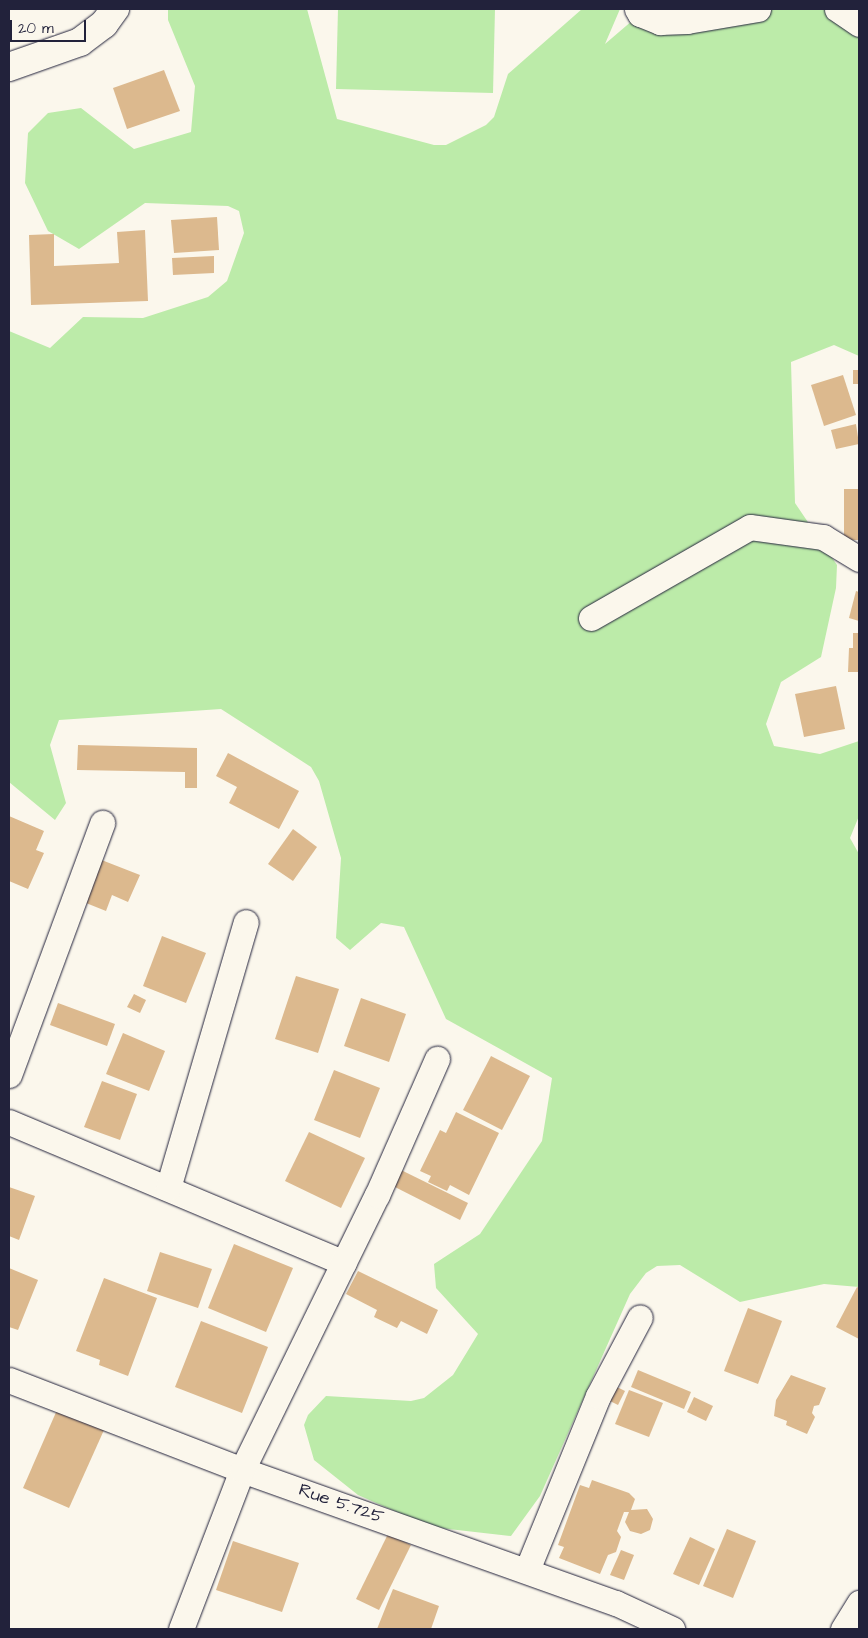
<!DOCTYPE html>
<style>
body{margin:0}
#map{position:relative;width:868px;height:1638px;overflow:hidden;background:#fbf7ec;font-family:"Architects Daughter",sans-serif}
div>[style]{position:absolute}
[style*='--x']{left:calc(var(--x)*1px);top:calc(var(--y)*1px);width:calc(var(--w)*1px);rotate:calc(var(--a)*1deg)}
.green>*{inset:0;background:#bceba9}
.building>*{inset:0;background:#dcb98e}
.roads{filter:drop-shadow(0 0 1px #22223b) drop-shadow(0 0 1px #22223b)}
.minor>*{height:25px;margin:-12.5px;padding:0 12.5px;transform-origin:12.5px;border-radius:12.5px;background:#fbf7ec}
.tertiary>*{height:28px;margin:-14px;padding:0 14px;transform-origin:14px;border-radius:14px;background:#fbf7ec}
span{translate:-50% -50%;white-space:nowrap;text-align:center;line-height:1.15;-webkit-text-stroke:4px #fbf7ec;paint-order:stroke}
.street-label{font-size:18px;color:#22223b}
.frame{position:absolute;inset:0;border:10px solid #22223b;pointer-events:none}
.scale{position:absolute;left:10px;top:20px;width:76px;height:22px;box-sizing:border-box;border:2px solid #22223b;border-top:0;padding-left:6px;font-size:15px;line-height:18px;white-space:nowrap;color:#22223b;-webkit-text-stroke:4px #fbf7ec;paint-order:stroke}
</style>
<div id="map">
<div class="green">
<i style="clip-path:polygon(168px 9px,307px 9px,337px 119px,434px 145px,446px 145px,486px 125px,494px 117px,508px 74px,582px 9px,620px 9px,605px 44px,640px 14px,653px 9px,859px 9px,859px 356px,834px 345px,791px 362px,795px 503px,837px 565px,836px 588px,821px 657px,781px 682px,766px 724px,774px 746px,820px 754px,859px 741px,859px 816px,850px 838px,859px 854px,859px 1287px,824px 1284px,740px 1302px,680px 1265px,657px 1266px,646px 1273px,630px 1294px,540px 1496px,511px 1536px,431px 1527px,358px 1495px,314px 1460px,304px 1425px,308px 1415px,326px 1396px,411px 1401px,424px 1398px,453px 1375px,478px 1334px,436px 1288px,434px 1264px,480px 1234px,542px 1141px,552px 1078px,446px 1019px,404px 927px,381px 923px,350px 950px,336px 938px,341px 858px,319px 781px,311px 767px,221px 709px,59px 720px,50px 745px,66px 803px,55px 820px,9px 782px,9px 331px,50px 348px,83px 317px,143px 318px,208px 297px,227px 281px,244px 233px,239px 211px,228px 206px,145px 203px,79px 249px,48px 231px,25px 183px,28px 133px,48px 113px,81px 108px,134px 149px,191px 132px,195px 86px,168px 20px)"></i>
<i style="clip-path:polygon(338px 9px,495px 9px,493px 93px,336px 89px)"></i>
</div>
<div class="building">
<i style="clip-path:polygon(164px 70px,180px 111px,127px 129px,113px 88px)"></i>
<i style="clip-path:polygon(217px 217px,219px 250px,174px 253px,171px 220px)"></i>
<i style="clip-path:polygon(145px 230px,148px 301px,31px 305px,29px 235px,54px 234px,54px 266px,119px 263px,117px 232px)"></i>
<i style="clip-path:polygon(214px 256px,214px 273px,173px 275px,172px 258px)"></i>
<i style="clip-path:polygon(853px 370px,859px 370px,859px 384px,853px 384px)"></i>
<i style="clip-path:polygon(843px 375px,856px 415px,824px 426px,811px 385px)"></i>
<i style="clip-path:polygon(856px 424px,859px 444px,836px 449px,831px 430px)"></i>
<i style="clip-path:polygon(844px 489px,859px 489px,859px 540px,844px 540px)"></i>
<i style="clip-path:polygon(856px 591px,859px 592px,859px 621px,849px 618px)"></i>
<i style="clip-path:polygon(853px 633px,859px 633px,859px 672px,848px 672px,849px 648px,853px 648px)"></i>
<i style="clip-path:polygon(836px 686px,845px 729px,804px 737px,795px 694px)"></i>
<i style="clip-path:polygon(78px 745px,197px 748px,197px 788px,185px 788px,185px 772px,77px 770px)"></i>
<i style="clip-path:polygon(228px 753px,299px 791px,279px 829px,229px 803px,237px 787px,216px 776px)"></i>
<i style="clip-path:polygon(9px 816px,44px 831px,36px 850px,44px 853px,28px 889px,9px 881px)"></i>
<i style="clip-path:polygon(293px 829px,317px 847px,293px 881px,268px 864px)"></i>
<i style="clip-path:polygon(99px 859px,140px 875px,128px 902px,112px 895px,106px 911px,81px 901px)"></i>
<i style="clip-path:polygon(162px 936px,206px 953px,186px 1003px,143px 986px)"></i>
<i style="clip-path:polygon(296px 976px,339px 989px,318px 1053px,275px 1039px)"></i>
<i style="clip-path:polygon(134px 994px,146px 1000px,140px 1013px,127px 1007px)"></i>
<i style="clip-path:polygon(361px 998px,406px 1014px,389px 1062px,344px 1046px)"></i>
<i style="clip-path:polygon(58px 1003px,115px 1024px,107px 1046px,50px 1025px)"></i>
<i style="clip-path:polygon(123px 1033px,165px 1051px,149px 1091px,106px 1074px)"></i>
<i style="clip-path:polygon(491px 1056px,530px 1076px,502px 1130px,463px 1110px)"></i>
<i style="clip-path:polygon(334px 1070px,380px 1088px,360px 1138px,314px 1120px)"></i>
<i style="clip-path:polygon(102px 1081px,137px 1094px,120px 1140px,84px 1127px)"></i>
<i style="clip-path:polygon(456px 1112px,499px 1133px,469px 1195px,450px 1185px,447px 1191px,428px 1182px,431px 1176px,420px 1171px,440px 1130px,446px 1133px)"></i>
<i style="clip-path:polygon(309px 1132px,365px 1158px,341px 1208px,285px 1181px)"></i>
<i style="clip-path:polygon(399px 1169px,468px 1203px,460px 1220px,391px 1185px)"></i>
<i style="clip-path:polygon(9px 1187px,35px 1196px,19px 1240px,9px 1236px)"></i>
<i style="clip-path:polygon(234px 1244px,293px 1268px,266px 1332px,208px 1308px)"></i>
<i style="clip-path:polygon(160px 1252px,212px 1269px,198px 1308px,147px 1291px)"></i>
<i style="clip-path:polygon(9px 1268px,38px 1280px,18px 1330px,9px 1327px)"></i>
<i style="clip-path:polygon(358px 1271px,438px 1310px,427px 1334px,401px 1321px,397px 1328px,374px 1317px,377px 1310px,346px 1294px)"></i>
<i style="clip-path:polygon(104px 1278px,157px 1298px,128px 1376px,99px 1365px,100px 1360px,76px 1351px)"></i>
<i style="clip-path:polygon(857px 1287px,859px 1288px,859px 1339px,836px 1327px)"></i>
<i style="clip-path:polygon(748px 1308px,782px 1321px,758px 1384px,724px 1371px)"></i>
<i style="clip-path:polygon(201px 1321px,268px 1347px,242px 1413px,175px 1387px)"></i>
<i style="clip-path:polygon(638px 1370px,691px 1392px,684px 1409px,631px 1387px)"></i>
<i style="clip-path:polygon(791px 1375px,826px 1388px,819px 1405px,814px 1406px,812px 1413px,815px 1417px,807px 1434px,786px 1425px,787px 1421px,774px 1416px,776px 1400px)"></i>
<i style="clip-path:polygon(617px 1387px,625px 1391px,618px 1405px,610px 1401px)"></i>
<i style="clip-path:polygon(629px 1390px,663px 1403px,649px 1437px,615px 1424px)"></i>
<i style="clip-path:polygon(694px 1397px,713px 1406px,706px 1421px,687px 1412px)"></i>
<i style="clip-path:polygon(57px 1410px,104px 1430px,69px 1508px,23px 1488px)"></i>
<i style="clip-path:polygon(592px 1480px,629px 1493px,635px 1499px,631px 1510px,647px 1509px,653px 1519px,650px 1530px,641px 1534px,630px 1531px,625px 1522px,629px 1512px,624px 1512px,617px 1531px,621px 1537px,616px 1552px,608px 1555px,600px 1574px,559px 1558px,564px 1547px,558px 1545px,580px 1485px,589px 1488px)"></i>
<i style="clip-path:polygon(727px 1529px,756px 1541px,733px 1598px,703px 1586px)"></i>
<i style="clip-path:polygon(388px 1534px,411px 1545px,379px 1610px,356px 1599px)"></i>
<i style="clip-path:polygon(690px 1537px,715px 1549px,699px 1585px,673px 1574px)"></i>
<i style="clip-path:polygon(233px 1541px,299px 1563px,282px 1612px,216px 1590px)"></i>
<i style="clip-path:polygon(621px 1550px,634px 1555px,624px 1580px,610px 1575px)"></i>
<i style="clip-path:polygon(393px 1589px,439px 1606px,431px 1629px,377px 1629px)"></i>
</div>
<div class="roads">
<div class="minor">
<i style="--x:637;--y:9;--w:6;--a:59"></i>
<i style="--x:640;--y:14;--w:22;--a:22"></i>
<i style="--x:660;--y:22;--w:27;--a:-2"></i>
<i style="--x:687;--y:21;--w:72;--a:-9.6"></i>
<i style="--x:837;--y:9;--w:27;--a:34"></i>
<i style="--x:591;--y:618;--w:183;--a:-29.8"></i>
<i style="--x:750;--y:527;--w:74;--a:7.8"></i>
<i style="--x:823;--y:537;--w:42;--a:31.4"></i>
<i style="--x:9;--y:1075;--w:269;--a:-69.7"></i>
<i style="--x:9;--y:1122;--w:363;--a:22.8"></i>
<i style="--x:168;--y:1188;--w:277;--a:-73.7"></i>
<i style="--x:9;--y:1380;--w:250;--a:21.1"></i>
<i style="--x:242;--y:1470;--w:397;--a:19.6"></i>
<i style="--x:616;--y:1603;--w:62;--a:24.9"></i>
<i style="--x:527;--y:1570;--w:188;--a:-67.8"></i>
<i style="--x:598;--y:1396;--w:89;--a:-62"></i>
<i style="--x:181;--y:1629;--w:170;--a:-69"></i>
<i style="--x:242;--y:1470;--w:306;--a:-63.9"></i>
<i style="--x:377;--y:1195;--w:149;--a:-66.2"></i>
<i style="--x:843;--y:1629;--w:31;--a:-58"></i>
</div>
<div class="tertiary">
<i style="--x:9;--y:67;--w:75;--a:-19.4"></i>
<i style="--x:80;--y:42;--w:30;--a:-37"></i>
<i style="--x:104;--y:24;--w:19;--a:-54"></i>
</div>
</div>
<div class="street-label">
<span style="left:341px;top:1504px;rotate:19deg">Rue 5.725</span>
</div>
<div class="frame"></div>
<div class="scale">20 m</div>
</div>
